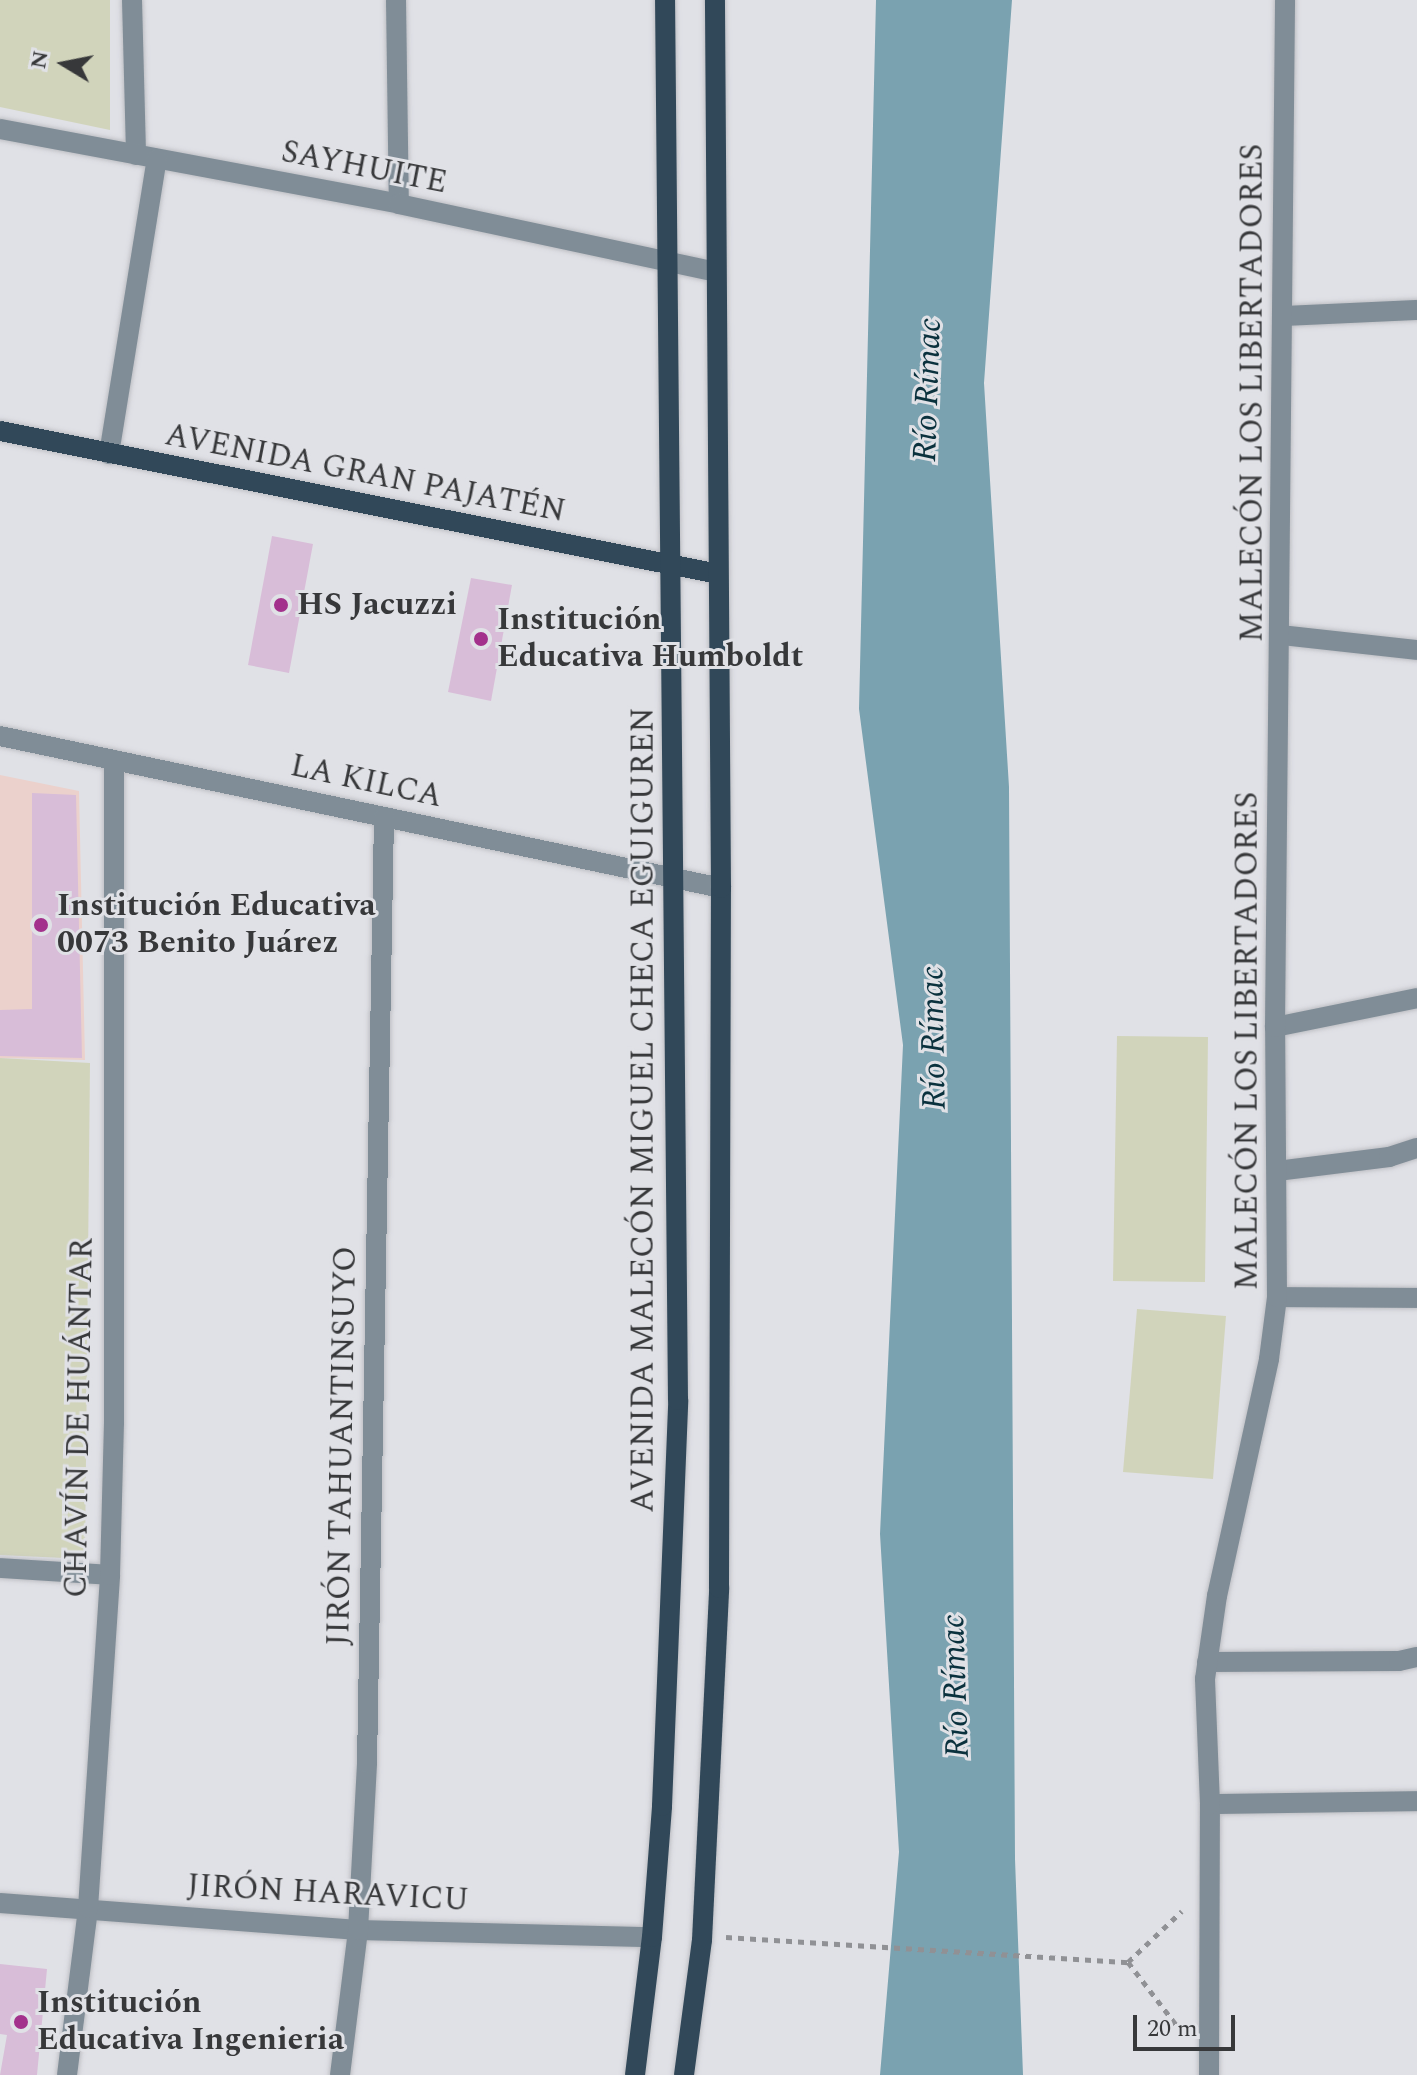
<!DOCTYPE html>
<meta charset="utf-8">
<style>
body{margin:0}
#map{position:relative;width:1417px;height:2075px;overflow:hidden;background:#e0e1e6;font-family:Spectral,serif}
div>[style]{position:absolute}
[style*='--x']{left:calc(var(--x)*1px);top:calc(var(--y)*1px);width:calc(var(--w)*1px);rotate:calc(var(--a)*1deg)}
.education>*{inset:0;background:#ebd1cc}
.green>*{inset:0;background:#d1d4bb}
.water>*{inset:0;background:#7aa2b0}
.building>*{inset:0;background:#d8bdd8}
.path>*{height:5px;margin-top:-2.5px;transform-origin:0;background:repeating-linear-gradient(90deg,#909195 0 6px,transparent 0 12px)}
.roads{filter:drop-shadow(0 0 2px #bebfc4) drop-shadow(0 0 2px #bebfc4)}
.minor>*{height:20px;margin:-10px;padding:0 10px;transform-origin:10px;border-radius:10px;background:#808d97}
.major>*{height:20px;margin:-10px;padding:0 10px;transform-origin:10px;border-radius:10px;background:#314859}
.dots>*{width:22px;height:22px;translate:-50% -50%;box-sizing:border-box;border:4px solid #e0e1e6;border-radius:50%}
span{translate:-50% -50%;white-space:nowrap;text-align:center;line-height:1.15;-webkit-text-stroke:6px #e0e1e6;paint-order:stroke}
.street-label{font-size:32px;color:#37383a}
.poi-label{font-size:32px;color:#37383a;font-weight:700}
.left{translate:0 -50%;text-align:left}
.water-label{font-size:34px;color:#0a313d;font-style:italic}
.north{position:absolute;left:24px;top:24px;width:80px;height:80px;-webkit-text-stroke:6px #e0e1e6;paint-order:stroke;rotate:280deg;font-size:22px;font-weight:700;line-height:32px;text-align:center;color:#37383a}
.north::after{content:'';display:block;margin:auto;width:28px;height:36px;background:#37383a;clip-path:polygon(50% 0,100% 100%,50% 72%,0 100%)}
.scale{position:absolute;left:1133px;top:2015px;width:102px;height:36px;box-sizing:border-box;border:4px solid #37383a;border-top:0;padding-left:10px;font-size:24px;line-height:28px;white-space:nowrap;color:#37383a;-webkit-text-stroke:6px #e0e1e6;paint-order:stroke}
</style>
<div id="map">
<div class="education">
<i style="clip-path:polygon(0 775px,79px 791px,85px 1060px,0 1058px)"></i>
</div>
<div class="green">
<i style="clip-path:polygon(0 0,110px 0,110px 130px,0 107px)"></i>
<i style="clip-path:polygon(1117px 1036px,1208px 1037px,1205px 1282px,1113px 1281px)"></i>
<i style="clip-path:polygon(0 1058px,90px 1063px,85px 1559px,0 1555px)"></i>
<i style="clip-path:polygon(1137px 1309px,1226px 1316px,1213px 1479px,1123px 1472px)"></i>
</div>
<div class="water">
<i style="clip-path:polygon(876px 0,1012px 0,984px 383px,1009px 787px,1015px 1859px,1023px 2075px,880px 2075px,899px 1852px,880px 1534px,903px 1045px,859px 709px)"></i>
</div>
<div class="building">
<i style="clip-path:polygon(272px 536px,313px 544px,289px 673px,248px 665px)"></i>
<i style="clip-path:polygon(471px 578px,512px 585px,491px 701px,448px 692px)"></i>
<i style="clip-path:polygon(32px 793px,76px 795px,82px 1058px,0 1056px,0 1010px,32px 1009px)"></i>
<i style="clip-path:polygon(0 1964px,47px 1969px,37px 2075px,0 2075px,7px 2035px,0 2034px)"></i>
</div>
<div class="path">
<i style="--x:726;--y:1937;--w:403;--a:3.6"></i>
<i style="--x:1128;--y:1962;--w:87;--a:52.5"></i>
<i style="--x:1128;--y:1962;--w:74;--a:-43.4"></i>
</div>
<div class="roads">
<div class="minor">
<i style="--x:132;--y:0;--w:155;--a:88.5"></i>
<i style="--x:396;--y:0;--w:204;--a:89.2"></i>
<i style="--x:0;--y:129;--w:406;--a:10.6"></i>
<i style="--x:399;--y:204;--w:323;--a:12.1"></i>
<i style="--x:1283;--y:316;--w:134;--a:-2.6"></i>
<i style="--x:109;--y:454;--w:299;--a:-80.8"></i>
<i style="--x:1281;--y:635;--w:137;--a:6.3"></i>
<i style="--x:0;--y:736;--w:737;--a:11.9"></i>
<i style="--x:1275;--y:1027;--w:145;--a:-11.5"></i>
<i style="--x:1277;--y:1171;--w:113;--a:-7.1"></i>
<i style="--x:1389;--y:1157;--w:29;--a:-18"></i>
<i style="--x:1277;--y:1297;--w:140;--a:0.4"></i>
<i style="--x:0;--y:1568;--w:110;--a:3.6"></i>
<i style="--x:1207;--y:1662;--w:192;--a:-0.3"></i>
<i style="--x:1399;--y:1661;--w:18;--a:-13"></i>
<i style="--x:1210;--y:1804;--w:207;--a:-0.8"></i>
<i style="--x:0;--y:1903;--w:359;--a:4.3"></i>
<i style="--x:358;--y:1930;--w:294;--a:1.4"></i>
<i style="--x:67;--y:2075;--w:168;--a:-82.8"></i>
<i style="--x:88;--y:1908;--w:334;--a:-86.2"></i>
<i style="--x:110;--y:1575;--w:152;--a:-88.5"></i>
<i style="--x:114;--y:1423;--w:663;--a:-90"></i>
<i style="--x:340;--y:2075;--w:146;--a:-82.9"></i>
<i style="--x:358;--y:1930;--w:167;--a:-86.9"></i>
<i style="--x:367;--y:1763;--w:946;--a:-88.97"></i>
<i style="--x:1209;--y:2075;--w:271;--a:-89.8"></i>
<i style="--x:1210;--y:1804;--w:125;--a:-92.3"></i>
<i style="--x:1205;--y:1679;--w:84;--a:-81.8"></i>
<i style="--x:1217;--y:1596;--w:243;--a:-77.6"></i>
<i style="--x:1269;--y:1359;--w:63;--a:-82.6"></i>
<i style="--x:1277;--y:1297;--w:270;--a:-90.4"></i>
<i style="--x:1275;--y:1027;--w:1027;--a:-89.44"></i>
</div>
<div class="major">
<i style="--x:0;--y:431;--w:732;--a:11.26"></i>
<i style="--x:635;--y:2075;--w:139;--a:-83"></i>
<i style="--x:652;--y:1937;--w:131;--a:-85.6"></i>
<i style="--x:662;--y:1806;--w:406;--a:-87.7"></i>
<i style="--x:678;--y:1400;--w:1400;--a:-90.53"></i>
<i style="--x:684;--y:2075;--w:136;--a:-82.4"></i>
<i style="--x:702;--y:1940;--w:352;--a:-87.2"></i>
<i style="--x:719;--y:1588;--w:700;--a:-89.84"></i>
<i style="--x:721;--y:888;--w:888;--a:-90.39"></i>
</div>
</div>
<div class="dots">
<i style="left:281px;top:605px;background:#a3318c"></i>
<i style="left:481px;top:639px;background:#a3318c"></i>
<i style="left:41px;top:925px;background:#a3318c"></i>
<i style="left:21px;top:2022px;background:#a3318c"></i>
</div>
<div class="street-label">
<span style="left:364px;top:168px;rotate:11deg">SAYHUITE</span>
<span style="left:1253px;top:393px;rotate:-90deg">MALECÓN LOS LIBERTADORES</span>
<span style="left:365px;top:474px;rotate:11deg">AVENIDA GRAN PAJATÉN</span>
<span style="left:366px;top:782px;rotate:12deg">LA KILCA</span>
<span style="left:1248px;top:1041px;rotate:-90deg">MALECÓN LOS LIBERTADORES</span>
<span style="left:644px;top:1110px;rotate:-90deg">AVENIDA MALECÓN MIGUEL CHECA EGUIGUREN</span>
<span style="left:80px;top:1418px;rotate:-89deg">CHAVÍN DE HUÁNTAR</span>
<span style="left:343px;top:1446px;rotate:-89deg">JIRÓN TAHUANTINSUYO</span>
<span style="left:328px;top:1894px;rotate:3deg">JIRÓN HARAVICU</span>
</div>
<div class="poi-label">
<span class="left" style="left:297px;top:605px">HS Jacuzzi</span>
<span class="left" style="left:497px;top:639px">Institución<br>Educativa Humboldt</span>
<span class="left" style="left:57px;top:925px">Institución Educativa<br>0073 Benito Juárez</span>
<span class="left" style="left:37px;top:2022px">Institución<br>Educativa Ingenieria</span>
</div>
<div class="water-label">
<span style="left:928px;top:390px;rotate:-88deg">Río Rímac</span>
<span style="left:934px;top:1038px;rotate:-91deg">Río Rímac</span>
<span style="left:956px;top:1686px;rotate:-92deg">Río Rímac</span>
</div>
<div class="north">N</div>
<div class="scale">20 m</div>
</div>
